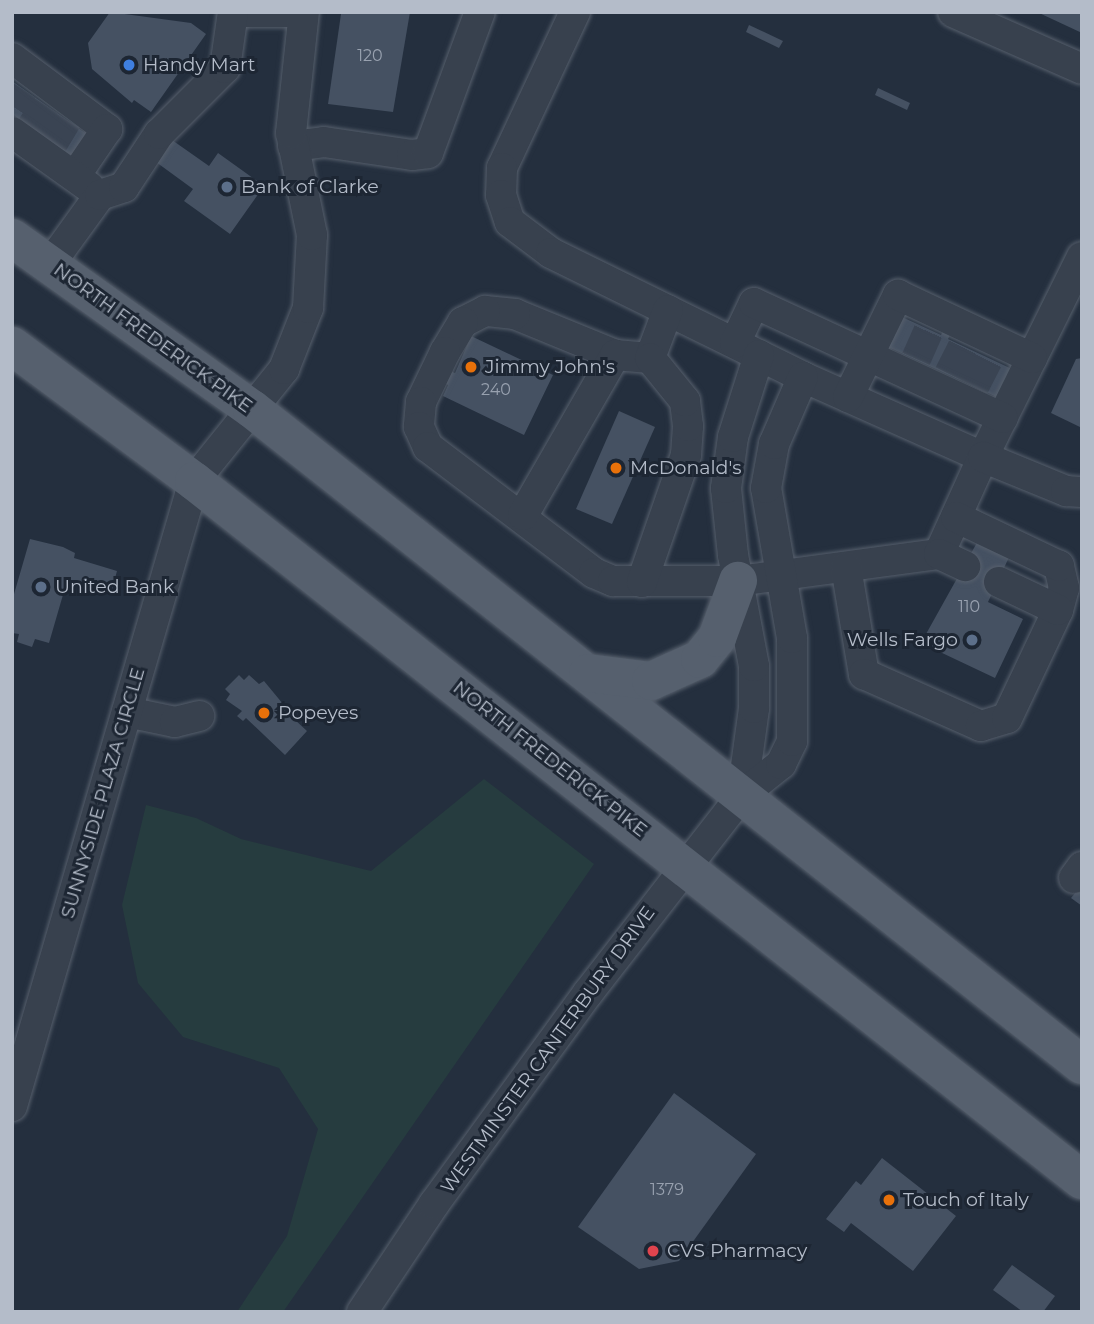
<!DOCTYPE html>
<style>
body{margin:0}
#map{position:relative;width:1094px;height:1324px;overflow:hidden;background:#242f3e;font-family:Montserrat,sans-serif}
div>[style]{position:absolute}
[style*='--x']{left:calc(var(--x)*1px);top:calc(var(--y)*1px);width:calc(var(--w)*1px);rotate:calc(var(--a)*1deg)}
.green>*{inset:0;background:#263c3f}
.building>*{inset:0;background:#455162}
.minor-tunnel>*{height:30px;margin-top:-15px;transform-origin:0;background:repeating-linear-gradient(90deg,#3a4453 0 30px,transparent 0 45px)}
.roads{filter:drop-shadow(0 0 2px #565f6c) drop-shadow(0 0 2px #565f6c)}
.minor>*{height:30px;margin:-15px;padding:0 15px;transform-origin:15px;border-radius:15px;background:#38414e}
.major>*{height:38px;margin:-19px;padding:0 19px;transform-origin:19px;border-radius:19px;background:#56606e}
.dots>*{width:19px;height:19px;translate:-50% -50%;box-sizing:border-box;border:4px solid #1d2633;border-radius:50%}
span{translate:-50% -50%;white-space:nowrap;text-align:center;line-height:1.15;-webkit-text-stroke:6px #1d2633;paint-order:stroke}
.number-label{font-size:16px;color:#98a1af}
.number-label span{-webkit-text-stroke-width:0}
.poi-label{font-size:19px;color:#b4bcc9}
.left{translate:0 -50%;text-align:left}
.right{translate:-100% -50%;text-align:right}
.street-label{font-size:19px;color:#b4bcc9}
.frame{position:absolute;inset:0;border:14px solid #b4bcc9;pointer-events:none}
</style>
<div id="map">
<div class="green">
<i style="clip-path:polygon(484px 779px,594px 864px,283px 1312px,237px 1312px,287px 1236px,318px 1129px,279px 1068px,183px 1037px,138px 983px,122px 905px,146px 805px,196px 818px,241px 839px,371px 871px)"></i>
</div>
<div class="building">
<i style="clip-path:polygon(110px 12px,191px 23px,206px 34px,151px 112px,134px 100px,132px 103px,92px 69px,88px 43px)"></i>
<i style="clip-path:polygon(352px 12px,410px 12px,393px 112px,328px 104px,341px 14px)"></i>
<i style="clip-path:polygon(1037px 12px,1082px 12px,1082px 33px)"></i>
<i style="clip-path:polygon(749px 25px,783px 41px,779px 48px,746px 32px)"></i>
<i style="clip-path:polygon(12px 81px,88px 135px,73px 157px,12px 114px)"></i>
<i style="clip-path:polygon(878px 88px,910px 103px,907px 110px,875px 95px)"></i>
<i style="clip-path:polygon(172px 140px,209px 166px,218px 153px,264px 186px,230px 234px,184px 201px,193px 189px,156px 162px)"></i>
<i style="clip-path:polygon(902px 317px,941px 335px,945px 327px,952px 331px,948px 339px,1014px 370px,1001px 399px,888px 347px)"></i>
<i style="clip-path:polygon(471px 336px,553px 375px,524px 435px,443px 396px,448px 385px,445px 383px,450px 371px,455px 373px)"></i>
<i style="clip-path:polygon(1082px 358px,1082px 428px,1051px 413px,1076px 359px)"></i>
<i style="clip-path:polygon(619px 411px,655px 427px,612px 524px,576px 509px)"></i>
<i style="clip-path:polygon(30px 539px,63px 547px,75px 553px,74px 558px,117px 571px,111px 593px,67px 581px,49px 643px,35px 639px,32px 647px,17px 642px,19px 634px,12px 633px,12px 601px)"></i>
<i style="clip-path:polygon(979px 539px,1011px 553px,988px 602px,1023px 619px,995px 678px,921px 643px)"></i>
<i style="clip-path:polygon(239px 675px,244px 680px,249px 675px,259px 684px,264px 681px,283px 704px,281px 707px,307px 731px,285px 755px,246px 718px,243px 721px,237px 716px,242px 711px,226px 700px,230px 694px,225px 689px)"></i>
<i style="clip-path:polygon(1082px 885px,1082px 906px,1071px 898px)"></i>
<i style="clip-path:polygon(674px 1093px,756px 1154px,679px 1261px,639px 1269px,578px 1227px)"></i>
<i style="clip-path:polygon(882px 1158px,956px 1216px,913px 1271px,851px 1223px,844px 1232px,826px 1219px,856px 1181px,861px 1185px)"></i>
<i style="clip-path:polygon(1012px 1265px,1055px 1296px,1043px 1312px,1023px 1312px,993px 1290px)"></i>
</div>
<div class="minor-tunnel">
<i style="--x:12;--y:106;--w:20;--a:-57"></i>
<i style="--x:31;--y:128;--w:27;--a:-57"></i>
<i style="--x:53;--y:143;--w:27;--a:-59"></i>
<i style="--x:916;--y:359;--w:32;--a:-66"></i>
<i style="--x:949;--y:374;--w:33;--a:-63"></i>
<i style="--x:974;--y:387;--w:33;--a:-63"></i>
</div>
<div class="roads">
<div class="minor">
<i style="--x:244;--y:12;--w:46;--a:0"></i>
<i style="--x:575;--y:12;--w:172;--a:115.1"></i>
<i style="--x:502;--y:168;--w:27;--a:92"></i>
<i style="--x:501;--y:195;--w:28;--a:72"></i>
<i style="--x:510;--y:222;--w:51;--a:37.1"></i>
<i style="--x:551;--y:253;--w:281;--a:26.2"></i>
<i style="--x:803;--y:377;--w:197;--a:24"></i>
<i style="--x:983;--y:457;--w:223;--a:-63.7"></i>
<i style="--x:953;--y:12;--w:141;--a:23.8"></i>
<i style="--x:12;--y:58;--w:119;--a:36.8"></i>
<i style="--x:107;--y:129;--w:57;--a:124.2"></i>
<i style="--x:12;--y:132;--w:95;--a:35.5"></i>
<i style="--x:293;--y:146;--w:31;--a:-7"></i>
<i style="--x:324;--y:142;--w:89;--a:8.4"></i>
<i style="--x:412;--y:155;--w:16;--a:-7"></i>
<i style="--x:428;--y:153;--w:150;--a:-69.8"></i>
<i style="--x:50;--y:264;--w:85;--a:-54.1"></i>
<i style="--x:100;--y:195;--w:25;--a:-18"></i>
<i style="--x:124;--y:187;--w:64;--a:-56.6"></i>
<i style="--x:159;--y:134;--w:93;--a:-45"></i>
<i style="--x:225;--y:68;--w:57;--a:-81.9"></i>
<i style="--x:735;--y:343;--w:44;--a:-64.6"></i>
<i style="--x:754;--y:303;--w:274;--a:24.8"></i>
<i style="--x:615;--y:355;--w:108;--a:-157.7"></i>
<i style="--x:515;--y:314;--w:30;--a:-174"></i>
<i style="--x:485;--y:311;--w:25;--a:153"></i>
<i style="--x:463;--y:322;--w:35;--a:121"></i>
<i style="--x:445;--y:352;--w:55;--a:115.6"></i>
<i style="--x:421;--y:402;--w:25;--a:95"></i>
<i style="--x:419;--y:427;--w:22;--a:66"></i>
<i style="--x:428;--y:447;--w:208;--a:37.2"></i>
<i style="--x:594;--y:573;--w:21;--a:23"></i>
<i style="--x:613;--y:581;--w:125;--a:0"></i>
<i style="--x:738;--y:581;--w:203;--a:-7.7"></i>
<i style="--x:939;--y:554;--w:107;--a:-65.6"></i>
<i style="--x:983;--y:457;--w:90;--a:22.3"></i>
<i style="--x:1066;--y:491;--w:16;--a:4"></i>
<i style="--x:848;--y:397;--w:114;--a:-63.9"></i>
<i style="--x:898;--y:295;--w:148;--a:25.2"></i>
<i style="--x:523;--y:515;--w:185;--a:-60.1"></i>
<i style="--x:615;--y:355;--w:35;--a:5"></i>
<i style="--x:650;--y:358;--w:51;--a:-69.4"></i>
<i style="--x:939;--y:554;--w:29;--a:25"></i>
<i style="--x:846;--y:567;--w:109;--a:80.5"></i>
<i style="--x:864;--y:674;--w:128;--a:24"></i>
<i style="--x:981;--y:726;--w:27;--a:-17"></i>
<i style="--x:1007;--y:718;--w:119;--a:-64.7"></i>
<i style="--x:1058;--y:610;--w:23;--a:-75"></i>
<i style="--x:1064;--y:588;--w:23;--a:-103"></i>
<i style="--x:1059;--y:566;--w:114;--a:-154.6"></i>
<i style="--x:642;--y:582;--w:134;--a:-70.9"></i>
<i style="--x:686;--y:455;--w:29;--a:-86"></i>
<i style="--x:688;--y:426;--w:25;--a:-97"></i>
<i style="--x:685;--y:401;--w:55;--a:-129.1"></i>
<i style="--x:999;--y:582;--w:65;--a:25.4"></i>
<i style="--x:127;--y:712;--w:49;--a:11.8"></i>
<i style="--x:175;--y:722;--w:25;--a:-14"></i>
<i style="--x:742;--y:795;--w:88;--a:-82.1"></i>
<i style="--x:754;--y:708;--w:42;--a:-90"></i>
<i style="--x:754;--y:666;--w:113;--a:-100.7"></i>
<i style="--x:733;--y:555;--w:67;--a:-96"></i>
<i style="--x:726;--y:488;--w:51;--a:-82.2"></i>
<i style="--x:733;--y:437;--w:86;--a:-72.4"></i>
<i style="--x:1074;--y:878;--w:14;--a:-54"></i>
<i style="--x:12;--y:1106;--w:651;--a:-73.76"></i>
<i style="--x:194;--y:481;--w:144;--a:-51.2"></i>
<i style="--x:284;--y:369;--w:66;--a:-68.5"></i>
<i style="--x:308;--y:308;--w:73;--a:-86.9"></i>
<i style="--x:312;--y:235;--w:104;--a:-101.6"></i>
<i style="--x:291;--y:133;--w:122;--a:-83.9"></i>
<i style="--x:362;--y:1312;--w:130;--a:-56.3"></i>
<i style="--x:434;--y:1204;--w:261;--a:-53.9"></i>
<i style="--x:588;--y:993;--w:251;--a:-52.1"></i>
<i style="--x:742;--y:795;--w:50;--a:-38.5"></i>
<i style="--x:781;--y:764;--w:25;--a:-64"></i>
<i style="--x:792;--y:741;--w:103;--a:-90"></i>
<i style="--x:792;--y:638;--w:152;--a:-99.8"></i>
<i style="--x:766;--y:488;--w:45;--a:-79.7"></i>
<i style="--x:774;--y:444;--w:73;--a:-66.6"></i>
</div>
<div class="major">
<i style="--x:12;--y:238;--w:295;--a:35.5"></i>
<i style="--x:252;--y:409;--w:1058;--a:38.32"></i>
<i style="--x:12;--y:346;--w:227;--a:36.6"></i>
<i style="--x:194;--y:481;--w:1130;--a:38.21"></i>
<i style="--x:588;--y:673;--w:64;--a:7.2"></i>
<i style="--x:651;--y:681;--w:54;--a:-24.2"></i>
<i style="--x:700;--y:659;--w:27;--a:-51"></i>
<i style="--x:717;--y:638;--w:61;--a:-69.8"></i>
</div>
</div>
<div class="dots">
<i style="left:129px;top:65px;background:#3f7fe0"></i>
<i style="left:227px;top:187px;background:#5c6f8a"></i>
<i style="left:471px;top:367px;background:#e8710a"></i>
<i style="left:616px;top:468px;background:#e8710a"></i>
<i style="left:41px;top:587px;background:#5c6f8a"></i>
<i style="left:972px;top:640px;background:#5c6f8a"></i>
<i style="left:264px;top:713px;background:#e8710a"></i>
<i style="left:889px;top:1200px;background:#e8710a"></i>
<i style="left:653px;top:1251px;background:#e0444e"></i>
</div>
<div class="number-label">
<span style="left:370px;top:56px">120</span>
<span style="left:496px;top:390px">240</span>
<span style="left:969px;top:607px">110</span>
<span style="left:667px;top:1190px">1379</span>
</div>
<div class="poi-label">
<span class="left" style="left:143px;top:65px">Handy Mart</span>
<span class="left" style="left:241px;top:187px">Bank of Clarke</span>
<span class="left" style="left:485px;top:367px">Jimmy John's</span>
<span class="left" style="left:630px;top:468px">McDonald's</span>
<span class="left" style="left:55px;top:587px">United Bank</span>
<span class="right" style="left:958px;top:640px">Wells Fargo</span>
<span class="left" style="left:278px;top:713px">Popeyes</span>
<span class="left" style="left:903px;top:1200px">Touch of Italy</span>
<span class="left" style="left:667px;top:1251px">CVS Pharmacy</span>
</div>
<div class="street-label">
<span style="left:153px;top:338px;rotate:36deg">NORTH FREDERICK PIKE</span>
<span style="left:550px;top:759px;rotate:38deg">NORTH FREDERICK PIKE</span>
<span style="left:103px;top:793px;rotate:-74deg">SUNNYSIDE PLAZA CIRCLE</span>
<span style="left:548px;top:1050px;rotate:-54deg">WESTMINSTER CANTERBURY DRIVE</span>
</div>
<div class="frame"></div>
</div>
